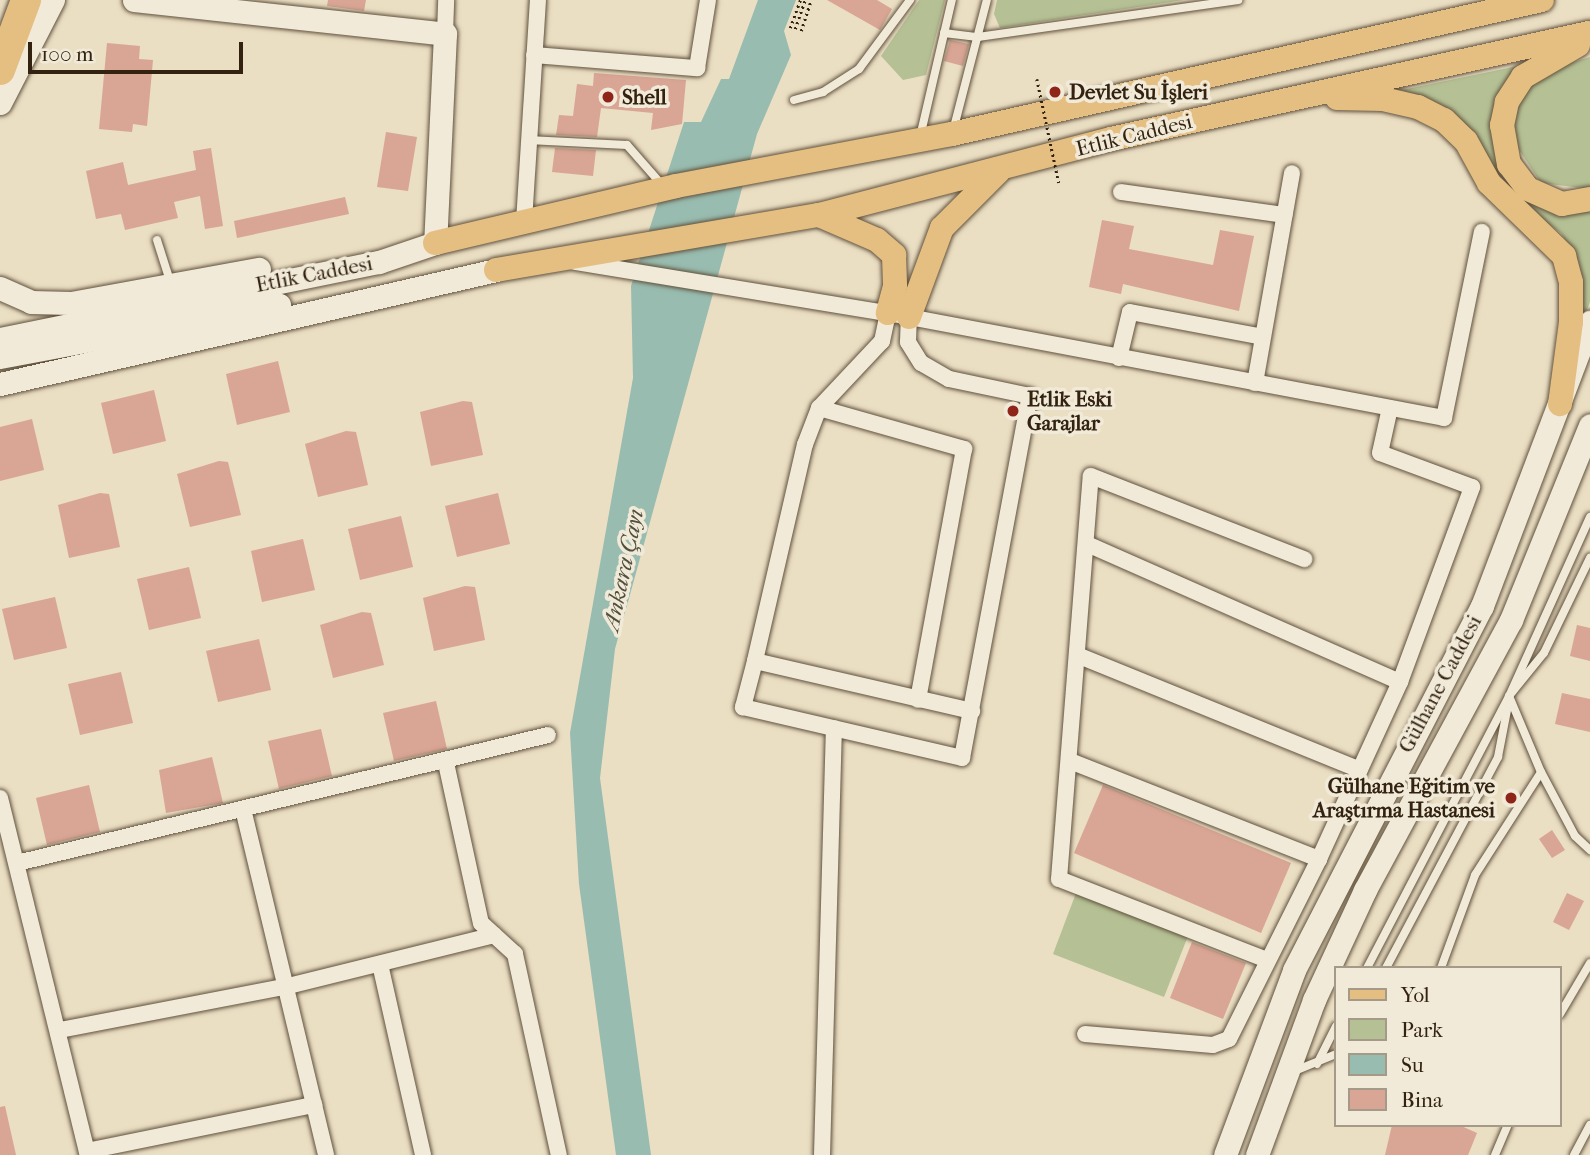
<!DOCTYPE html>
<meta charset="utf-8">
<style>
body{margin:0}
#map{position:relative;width:1590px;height:1155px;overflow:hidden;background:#eadec3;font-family:"IM FELL French Canon",serif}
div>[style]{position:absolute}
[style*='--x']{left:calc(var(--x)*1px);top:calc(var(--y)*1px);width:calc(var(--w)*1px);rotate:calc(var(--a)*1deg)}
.green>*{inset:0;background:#b5c195}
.water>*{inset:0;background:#98bcb0}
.building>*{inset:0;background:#d9a594}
.path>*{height:2.5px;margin-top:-1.25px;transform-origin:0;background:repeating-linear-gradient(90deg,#32220f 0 2px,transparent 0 5.5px)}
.roads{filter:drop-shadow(0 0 2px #60513c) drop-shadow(0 0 2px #60513c)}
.lane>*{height:8px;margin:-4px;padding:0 4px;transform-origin:4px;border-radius:4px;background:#f1ead8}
.street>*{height:16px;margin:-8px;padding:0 8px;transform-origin:8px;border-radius:8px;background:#f1ead8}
.secondary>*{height:23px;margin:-11.5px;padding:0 11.5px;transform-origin:11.5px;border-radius:11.5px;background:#f1ead8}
.primary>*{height:24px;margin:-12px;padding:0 12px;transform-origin:12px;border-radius:12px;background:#e5bf82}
.highway>*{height:30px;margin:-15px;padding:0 15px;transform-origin:15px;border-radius:15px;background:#e5bf82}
.path-bridge>*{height:2.5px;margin-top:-1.25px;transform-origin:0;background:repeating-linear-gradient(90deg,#32220f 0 2px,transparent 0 5.5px)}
.dots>*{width:19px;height:19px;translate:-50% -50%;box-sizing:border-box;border:4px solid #f1ead8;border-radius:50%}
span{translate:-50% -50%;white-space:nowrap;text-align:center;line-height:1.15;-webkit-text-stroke:7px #f1ead8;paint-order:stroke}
.poi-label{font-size:21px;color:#32220f;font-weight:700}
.left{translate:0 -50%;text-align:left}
.right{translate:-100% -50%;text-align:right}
.street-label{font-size:21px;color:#32220f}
.water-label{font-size:23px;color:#51503f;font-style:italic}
.legend{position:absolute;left:1334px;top:966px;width:228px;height:161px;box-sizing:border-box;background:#f1ead8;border:2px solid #a59a88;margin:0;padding:9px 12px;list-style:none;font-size:21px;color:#32220f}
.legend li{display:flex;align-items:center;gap:14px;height:35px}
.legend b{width:35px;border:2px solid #a59a88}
.scale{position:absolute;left:28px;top:42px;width:215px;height:32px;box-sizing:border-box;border:4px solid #32220f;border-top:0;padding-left:9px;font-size:21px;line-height:24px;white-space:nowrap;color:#32220f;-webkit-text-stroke:5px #f1ead8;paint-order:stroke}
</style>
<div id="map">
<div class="green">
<i style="clip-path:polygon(919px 0,945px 0,926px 75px,903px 80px,881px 56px)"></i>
<i style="clip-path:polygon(997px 0,1184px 0,1000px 28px,994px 14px)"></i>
<i style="clip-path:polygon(1590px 57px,1590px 189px,1541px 183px,1514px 142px,1512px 115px,1523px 91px,1548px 70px)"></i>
<i style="clip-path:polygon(1527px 64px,1498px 166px,1590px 208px,1590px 302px,1573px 346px,1576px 260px,1561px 233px,1522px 205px,1443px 109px,1402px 90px)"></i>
<i style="clip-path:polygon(1076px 893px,1188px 936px,1164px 997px,1053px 954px)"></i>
</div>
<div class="water">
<i style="clip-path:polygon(758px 0,796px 0,784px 31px,791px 55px,757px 134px,615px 649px,600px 778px,651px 1155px,616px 1155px,579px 884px,570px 733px,633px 378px,631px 286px,684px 122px,701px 122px,721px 79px,729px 79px)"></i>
</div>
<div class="building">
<i style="clip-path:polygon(328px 0,366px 0,364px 11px,327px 6px)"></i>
<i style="clip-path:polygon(827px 0,877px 0,892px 9px,880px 30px)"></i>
<i style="clip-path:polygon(950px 40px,969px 44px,963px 66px,944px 61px)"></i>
<i style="clip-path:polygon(107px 43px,140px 46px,139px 59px,153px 60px,147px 126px,133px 124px,132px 132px,99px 129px)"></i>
<i style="clip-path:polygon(594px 73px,686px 80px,682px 124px,651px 130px,653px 113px,601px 108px,597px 137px,556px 135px,559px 115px,573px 116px,577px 84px,593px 86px)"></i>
<i style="clip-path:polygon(386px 132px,417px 137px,408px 191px,377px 187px)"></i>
<i style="clip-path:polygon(211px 148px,223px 226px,205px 229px,200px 196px,174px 202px,178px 218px,125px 230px,121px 214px,96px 219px,86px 171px,123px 162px,128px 185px,196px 170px,193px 151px)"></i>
<i style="clip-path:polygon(555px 148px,596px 150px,593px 176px,552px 172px)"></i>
<i style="clip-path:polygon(345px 197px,349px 214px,237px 238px,234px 221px)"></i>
<i style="clip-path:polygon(1102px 220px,1134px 226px,1129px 249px,1213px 265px,1220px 230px,1254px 236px,1239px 311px,1123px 284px,1121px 294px,1089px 287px)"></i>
<i style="clip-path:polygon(278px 361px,290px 412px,237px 425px,226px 374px)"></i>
<i style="clip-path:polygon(154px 390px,166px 441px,113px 454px,101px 403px)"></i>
<i style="clip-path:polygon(463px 401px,472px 402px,483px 455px,431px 466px,420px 412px)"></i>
<i style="clip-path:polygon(32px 419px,44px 470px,0 481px,0 427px)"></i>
<i style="clip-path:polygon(346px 431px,356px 432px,368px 485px,318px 497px,305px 444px)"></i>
<i style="clip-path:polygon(219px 461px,228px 462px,241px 515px,190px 527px,177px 474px)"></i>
<i style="clip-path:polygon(100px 493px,109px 494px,120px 547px,69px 558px,58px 505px)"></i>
<i style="clip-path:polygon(498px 493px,510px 544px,457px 557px,445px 506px)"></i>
<i style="clip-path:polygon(401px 516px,413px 567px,360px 580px,348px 529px)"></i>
<i style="clip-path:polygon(303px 539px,315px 590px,262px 602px,251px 551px)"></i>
<i style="clip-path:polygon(189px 567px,201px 618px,149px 630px,137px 579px)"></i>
<i style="clip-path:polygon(465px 586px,475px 587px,485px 640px,434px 651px,423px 598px)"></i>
<i style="clip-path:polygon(55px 597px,67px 648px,14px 660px,2px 609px)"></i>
<i style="clip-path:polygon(362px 612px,371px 613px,384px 665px,333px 678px,320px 625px)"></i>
<i style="clip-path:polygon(1577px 625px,1590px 628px,1590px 661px,1570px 656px)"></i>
<i style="clip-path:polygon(259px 639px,271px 690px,218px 702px,206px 651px)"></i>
<i style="clip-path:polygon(121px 672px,133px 723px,80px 735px,68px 684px)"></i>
<i style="clip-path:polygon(1562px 693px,1590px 699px,1590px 732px,1555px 724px)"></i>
<i style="clip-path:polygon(436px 701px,447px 749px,394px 761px,383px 713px)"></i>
<i style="clip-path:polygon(321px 729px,332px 776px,279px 789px,268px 741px)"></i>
<i style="clip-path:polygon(212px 757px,223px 803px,166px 813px,159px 770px)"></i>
<i style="clip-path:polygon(89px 785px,100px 832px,47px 845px,36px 798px)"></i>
<i style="clip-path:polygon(1103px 785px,1291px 863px,1261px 933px,1074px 853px)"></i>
<i style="clip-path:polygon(1552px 830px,1565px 850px,1552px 858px,1539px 839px)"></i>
<i style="clip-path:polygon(1567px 893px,1584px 901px,1569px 930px,1553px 922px)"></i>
<i style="clip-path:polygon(1192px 942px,1246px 963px,1223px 1019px,1170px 998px)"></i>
<i style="clip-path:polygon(5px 1106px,16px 1155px,0 1155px,0 1107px)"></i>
<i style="clip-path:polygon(1392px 1125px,1459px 1125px,1477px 1133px,1468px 1155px,1385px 1155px)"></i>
</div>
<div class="path">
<i style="--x:790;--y:28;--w:30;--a:-70"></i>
<i style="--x:795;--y:29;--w:31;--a:-71"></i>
<i style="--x:801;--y:31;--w:33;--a:-72"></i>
</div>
<div class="roads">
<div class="lane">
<i style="--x:944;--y:33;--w:34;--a:7"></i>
<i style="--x:978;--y:37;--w:263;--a:-8.1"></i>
<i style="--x:794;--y:100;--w:30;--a:-15"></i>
<i style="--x:823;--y:92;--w:43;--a:-32.6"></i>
<i style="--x:859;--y:69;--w:86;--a:-53.5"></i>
<i style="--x:953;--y:131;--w:135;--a:-75.5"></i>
<i style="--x:920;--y:137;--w:141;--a:-76.9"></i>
<i style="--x:528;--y:140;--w:99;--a:2.9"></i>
<i style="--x:627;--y:145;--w:55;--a:48.7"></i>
<i style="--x:157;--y:240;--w:43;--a:72.4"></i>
<i style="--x:1590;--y:517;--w:196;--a:114.3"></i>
<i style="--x:1509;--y:696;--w:82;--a:67.2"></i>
<i style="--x:1541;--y:772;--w:72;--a:62"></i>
<i style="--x:1575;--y:836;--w:21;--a:43"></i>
<i style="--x:1367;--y:968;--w:307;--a:-62.4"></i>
<i style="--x:1509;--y:696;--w:55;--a:-50.9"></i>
<i style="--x:1544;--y:653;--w:106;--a:-64.2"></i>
<i style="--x:1386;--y:968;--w:239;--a:-62"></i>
<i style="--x:1498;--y:757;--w:53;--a:-79.1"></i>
<i style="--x:1441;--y:968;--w:99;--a:-69.9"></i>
<i style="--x:1475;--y:875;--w:122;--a:-57.3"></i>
<i style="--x:1560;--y:1014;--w:59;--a:-59.5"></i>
<i style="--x:1317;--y:1064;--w:42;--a:-63.4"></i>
<i style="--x:1292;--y:1072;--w:48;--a:-22.2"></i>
<i style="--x:1495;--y:1155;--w:33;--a:-67"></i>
<i style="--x:1574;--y:1155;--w:34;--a:-62"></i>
</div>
<div class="street">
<i style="--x:445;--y:34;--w:34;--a:-88"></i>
<i style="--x:534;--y:55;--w:164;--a:4.6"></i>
<i style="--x:697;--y:68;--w:69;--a:-80.8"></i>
<i style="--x:1121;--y:192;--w:165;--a:8"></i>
<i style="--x:524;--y:222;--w:222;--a:-86.4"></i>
<i style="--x:575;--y:262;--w:317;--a:9.3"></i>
<i style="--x:888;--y:313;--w:566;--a:10.69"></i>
<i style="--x:1444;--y:418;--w:190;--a:-78.5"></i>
<i style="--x:888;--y:313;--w:29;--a:102"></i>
<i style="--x:882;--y:341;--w:92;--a:133.2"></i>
<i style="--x:819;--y:408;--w:39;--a:111"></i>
<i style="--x:805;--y:444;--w:223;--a:103"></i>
<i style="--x:755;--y:661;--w:223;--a:13"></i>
<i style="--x:1119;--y:358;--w:47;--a:-76.6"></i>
<i style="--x:1130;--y:312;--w:135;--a:10.6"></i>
<i style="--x:1255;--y:383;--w:213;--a:-80"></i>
<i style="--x:819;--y:408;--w:151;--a:15.8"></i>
<i style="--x:964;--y:449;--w:255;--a:100.4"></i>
<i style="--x:1087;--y:544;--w:342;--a:23.8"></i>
<i style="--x:1077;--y:655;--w:305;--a:22.1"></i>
<i style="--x:755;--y:661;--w:48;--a:104.6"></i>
<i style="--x:743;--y:707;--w:225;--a:13.1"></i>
<i style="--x:962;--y:758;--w:368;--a:-79.4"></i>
<i style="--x:1030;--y:396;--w:83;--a:-168.1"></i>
<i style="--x:949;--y:379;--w:32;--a:-150"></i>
<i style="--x:921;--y:363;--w:25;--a:-122"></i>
<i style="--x:908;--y:342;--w:25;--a:-88"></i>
<i style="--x:1070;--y:761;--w:268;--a:21.5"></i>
<i style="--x:446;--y:763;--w:164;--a:77.7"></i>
<i style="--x:481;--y:923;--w:46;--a:42.4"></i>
<i style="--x:515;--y:954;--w:206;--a:77.7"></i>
<i style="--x:0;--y:798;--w:368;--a:76.2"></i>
<i style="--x:243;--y:809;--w:356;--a:76.5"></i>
<i style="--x:17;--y:863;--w:546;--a:-13.55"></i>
<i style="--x:1267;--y:960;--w:223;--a:-158.7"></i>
<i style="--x:1059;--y:879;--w:404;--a:-85.5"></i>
<i style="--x:1091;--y:476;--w:229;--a:21.3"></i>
<i style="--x:380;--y:964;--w:196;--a:77.3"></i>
<i style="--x:60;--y:1030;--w:232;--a:-10.9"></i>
<i style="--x:288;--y:986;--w:212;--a:-13.9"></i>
<i style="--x:1085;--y:1034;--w:128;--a:4.9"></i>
<i style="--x:1213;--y:1045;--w:17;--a:-21"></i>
<i style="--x:1229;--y:1039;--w:201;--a:-63.4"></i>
<i style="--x:1319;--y:859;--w:195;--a:-65.4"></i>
<i style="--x:1400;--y:682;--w:208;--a:-69.7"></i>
<i style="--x:1472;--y:487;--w:98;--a:-159.7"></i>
<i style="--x:1380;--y:453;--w:46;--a:-77.5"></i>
<i style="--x:87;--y:1151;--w:232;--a:-11.5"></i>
<i style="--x:822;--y:1155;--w:427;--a:-88.4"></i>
</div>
<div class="secondary">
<i style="--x:134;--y:0;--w:313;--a:6.2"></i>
<i style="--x:445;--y:34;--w:209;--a:92.7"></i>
<i style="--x:0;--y:103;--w:116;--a:-62.8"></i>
<i style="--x:0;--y:288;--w:34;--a:24"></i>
<i style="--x:31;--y:302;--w:40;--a:1.4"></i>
<i style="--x:71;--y:303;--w:191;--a:-10.3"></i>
<i style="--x:0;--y:339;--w:387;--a:-11.5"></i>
<i style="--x:379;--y:262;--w:59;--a:-18.7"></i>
<i style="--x:0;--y:357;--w:284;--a:-10.6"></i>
<i style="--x:0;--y:384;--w:509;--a:-12.94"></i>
<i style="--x:1225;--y:1155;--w:197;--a:-69.5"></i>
<i style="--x:1294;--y:970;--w:410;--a:-62.7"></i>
<i style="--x:1482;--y:606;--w:304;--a:-69.2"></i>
<i style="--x:1257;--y:1155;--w:165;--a:-69.8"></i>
<i style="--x:1314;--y:1000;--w:121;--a:-65.1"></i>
<i style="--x:1365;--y:890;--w:307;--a:-61.6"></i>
<i style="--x:1511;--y:620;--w:210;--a:-67.9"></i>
</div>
<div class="primary">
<i style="--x:1578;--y:45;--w:64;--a:149.8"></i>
<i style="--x:1523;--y:77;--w:30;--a:123"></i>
<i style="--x:1507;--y:102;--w:24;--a:102"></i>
<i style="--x:1502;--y:125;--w:40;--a:80"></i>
<i style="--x:1509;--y:164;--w:31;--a:53"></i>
<i style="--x:1528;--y:189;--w:37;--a:24"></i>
<i style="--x:1562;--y:204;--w:28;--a:-10"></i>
<i style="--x:1337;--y:98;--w:46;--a:1.2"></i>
<i style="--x:1383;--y:99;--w:36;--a:13"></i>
<i style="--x:1418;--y:107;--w:29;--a:27"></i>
<i style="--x:1444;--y:120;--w:30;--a:44"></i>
<i style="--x:1466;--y:141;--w:48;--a:61.3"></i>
<i style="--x:1489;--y:183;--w:105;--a:44.2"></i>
<i style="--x:1564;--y:256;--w:27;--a:75"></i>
<i style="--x:1571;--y:282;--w:40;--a:90"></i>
<i style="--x:1571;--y:322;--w:83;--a:97.6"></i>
<i style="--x:819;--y:215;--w:63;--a:23.3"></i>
<i style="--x:877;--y:240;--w:23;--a:41"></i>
<i style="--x:894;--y:255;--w:31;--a:88"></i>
<i style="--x:895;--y:286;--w:28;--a:105"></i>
<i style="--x:435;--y:243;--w:248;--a:-13.3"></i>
<i style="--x:676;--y:186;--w:281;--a:-10.7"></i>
<i style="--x:952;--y:134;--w:605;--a:-12.8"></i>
<i style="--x:496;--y:270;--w:328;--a:-9.7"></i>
<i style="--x:819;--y:215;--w:302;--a:-14.6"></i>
<i style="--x:1111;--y:139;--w:491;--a:-12.5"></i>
<i style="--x:909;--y:317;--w:95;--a:-69.7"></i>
<i style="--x:942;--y:228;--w:79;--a:-45"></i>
</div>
<div class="highway">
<i style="--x:0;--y:70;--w:75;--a:-69.6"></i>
</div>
</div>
<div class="path-bridge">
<i style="--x:1037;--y:79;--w:106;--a:78.1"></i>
</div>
<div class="dots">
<i style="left:1055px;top:92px;background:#8f2418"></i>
<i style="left:608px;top:97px;background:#8f2418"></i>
<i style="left:1013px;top:411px;background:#8f2418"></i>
<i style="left:1511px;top:798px;background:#8f2418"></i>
</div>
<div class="poi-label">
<span class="left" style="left:1069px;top:92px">Devlet Su İşleri</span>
<span class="left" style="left:622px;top:97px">Shell</span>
<span class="left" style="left:1027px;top:411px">Etlik Eski<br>Garajlar</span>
<span class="right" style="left:1495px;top:798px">Gülhane Eğitim ve<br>Araştırma Hastanesi</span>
</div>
<div class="street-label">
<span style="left:1134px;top:135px;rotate:-14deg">Etlik Caddesi</span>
<span style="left:314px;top:274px;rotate:-11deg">Etlik Caddesi</span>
<span style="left:1440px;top:684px;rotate:-62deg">Gülhane Caddesi</span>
</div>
<div class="water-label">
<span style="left:624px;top:570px;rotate:-78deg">Ankara Çayı</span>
</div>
<ul class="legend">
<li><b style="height:9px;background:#e5bf82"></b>Yol</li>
<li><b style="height:19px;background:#b5c195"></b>Park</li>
<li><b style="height:19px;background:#98bcb0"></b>Su</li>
<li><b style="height:19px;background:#d9a594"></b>Bina</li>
</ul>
<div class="scale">100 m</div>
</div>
